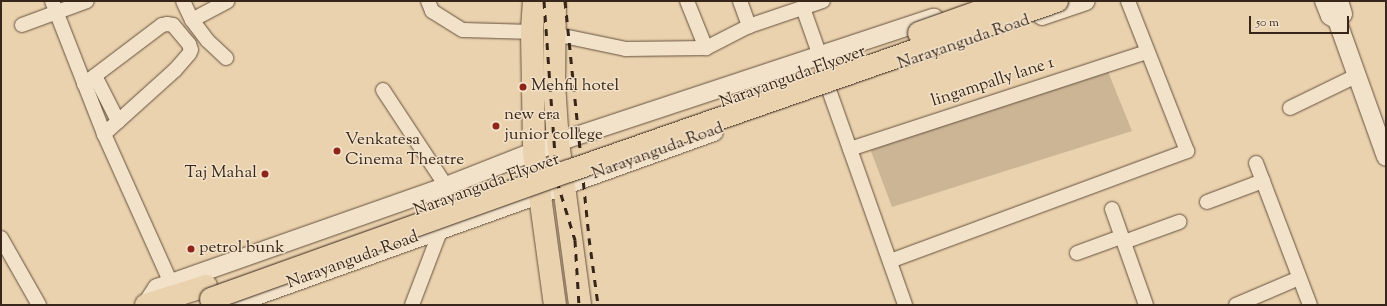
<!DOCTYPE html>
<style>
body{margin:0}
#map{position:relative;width:1387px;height:306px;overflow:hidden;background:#ebd2ae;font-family:"Sorts Mill Goudy",serif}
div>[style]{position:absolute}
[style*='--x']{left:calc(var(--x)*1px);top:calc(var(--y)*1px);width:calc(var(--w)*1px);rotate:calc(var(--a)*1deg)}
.green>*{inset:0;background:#ccb595}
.roads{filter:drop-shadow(0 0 1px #64513e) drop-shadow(0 0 1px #64513e)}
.minor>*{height:14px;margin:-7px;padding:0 7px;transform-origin:7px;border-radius:7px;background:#f2e2ca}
.tertiary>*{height:18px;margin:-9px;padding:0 9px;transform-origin:9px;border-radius:9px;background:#f2e2ca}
.primary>*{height:22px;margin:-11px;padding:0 11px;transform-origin:11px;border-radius:11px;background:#ebd2ae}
.rail>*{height:3px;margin-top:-1.5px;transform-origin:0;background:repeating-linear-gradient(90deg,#372619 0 7px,transparent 0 14px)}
.bridges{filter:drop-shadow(0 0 1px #372619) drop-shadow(0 0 1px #372619)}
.primary-bridge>*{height:22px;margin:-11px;padding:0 11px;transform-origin:11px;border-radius:11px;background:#ebd2ae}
.dots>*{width:11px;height:11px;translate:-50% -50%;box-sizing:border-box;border:2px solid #f2e2ca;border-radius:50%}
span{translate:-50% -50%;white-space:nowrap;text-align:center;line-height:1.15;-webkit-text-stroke:3px #f2e2ca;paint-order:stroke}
.street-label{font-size:17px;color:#372619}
.poi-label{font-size:17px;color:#372619}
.left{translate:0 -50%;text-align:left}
.right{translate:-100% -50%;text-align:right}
.frame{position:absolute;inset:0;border:2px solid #372619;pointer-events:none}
.scale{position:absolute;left:1249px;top:16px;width:100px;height:18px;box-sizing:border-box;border:2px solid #372619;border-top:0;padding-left:5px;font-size:12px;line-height:14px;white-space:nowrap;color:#372619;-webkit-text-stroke:3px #f2e2ca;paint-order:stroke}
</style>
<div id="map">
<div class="green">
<i style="clip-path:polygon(1107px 69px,1132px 131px,892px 207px,869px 146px)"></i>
</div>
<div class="roads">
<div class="minor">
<i style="--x:52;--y:1;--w:143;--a:68.6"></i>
<i style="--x:104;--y:134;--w:163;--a:65.8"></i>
<i style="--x:183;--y:1;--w:21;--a:65"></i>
<i style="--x:192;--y:20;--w:26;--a:53"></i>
<i style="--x:208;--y:41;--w:25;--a:43"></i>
<i style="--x:428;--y:1;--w:11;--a:68"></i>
<i style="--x:432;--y:11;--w:36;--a:32"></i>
<i style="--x:463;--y:30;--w:69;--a:1.7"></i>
<i style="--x:687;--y:1;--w:51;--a:68"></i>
<i style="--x:740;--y:1;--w:27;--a:70"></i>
<i style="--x:803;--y:8;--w:51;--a:70.5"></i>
<i style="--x:820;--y:56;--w:35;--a:75"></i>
<i style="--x:829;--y:90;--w:228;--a:70.5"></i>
<i style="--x:192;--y:20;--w:40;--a:-28"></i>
<i style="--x:22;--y:25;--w:69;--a:-20.3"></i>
<i style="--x:554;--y:34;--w:74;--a:11.8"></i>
<i style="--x:626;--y:49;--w:80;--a:-0.7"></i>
<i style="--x:706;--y:48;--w:48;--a:-27.1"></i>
<i style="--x:749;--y:26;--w:78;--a:-18.7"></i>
<i style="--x:95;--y:76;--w:51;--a:62.9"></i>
<i style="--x:84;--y:84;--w:98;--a:-37.1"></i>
<i style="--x:162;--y:25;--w:5;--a:-11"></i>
<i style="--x:167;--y:24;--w:6;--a:9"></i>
<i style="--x:173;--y:25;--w:25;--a:50"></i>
<i style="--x:189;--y:44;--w:6;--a:72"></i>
<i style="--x:191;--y:50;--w:4;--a:117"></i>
<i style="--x:189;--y:54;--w:21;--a:131"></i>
<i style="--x:175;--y:70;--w:96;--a:138"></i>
<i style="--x:383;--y:90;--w:115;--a:56.7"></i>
<i style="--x:1290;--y:108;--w:73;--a:-25.9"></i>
<i style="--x:850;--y:149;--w:312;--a:-18.1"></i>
<i style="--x:1256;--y:163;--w:152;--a:69.2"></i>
<i style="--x:1207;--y:202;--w:60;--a:-20.6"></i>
<i style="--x:1112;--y:209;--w:102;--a:70.5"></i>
<i style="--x:1;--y:238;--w:77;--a:60.4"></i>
<i style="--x:1124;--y:242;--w:59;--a:-20"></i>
<i style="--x:1077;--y:253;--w:47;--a:-20"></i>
<i style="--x:890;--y:261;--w:317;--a:-20.3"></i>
<i style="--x:1187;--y:151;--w:161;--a:-111.5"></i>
<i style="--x:412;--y:305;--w:81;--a:-69.1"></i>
<i style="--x:1236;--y:305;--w:69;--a:-23.2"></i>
</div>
<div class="tertiary">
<i style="--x:1324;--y:1;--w:16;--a:68"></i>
<i style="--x:1330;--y:16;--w:8;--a:30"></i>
<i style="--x:1337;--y:20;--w:145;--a:70.3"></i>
<i style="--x:1042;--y:16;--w:46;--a:-18.8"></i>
<i style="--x:1337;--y:20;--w:8;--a:-45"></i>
<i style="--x:1343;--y:14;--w:14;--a:-107"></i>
<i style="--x:146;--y:305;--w:20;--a:-57"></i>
<i style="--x:157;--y:288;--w:306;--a:-19.4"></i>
<i style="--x:446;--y:186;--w:120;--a:-21.4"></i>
<i style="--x:558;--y:142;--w:396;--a:-18.3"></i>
<i style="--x:231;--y:305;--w:513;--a:-19.71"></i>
</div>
<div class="primary">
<i style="--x:534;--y:1;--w:31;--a:94"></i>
<i style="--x:532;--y:32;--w:120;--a:89"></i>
<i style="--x:534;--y:152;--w:154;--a:82.2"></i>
<i style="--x:555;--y:1;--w:83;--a:90.7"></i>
<i style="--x:554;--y:84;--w:58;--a:86.1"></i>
<i style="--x:558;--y:142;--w:164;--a:82.3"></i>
<i style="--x:146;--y:305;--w:63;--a:-17.6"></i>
</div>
</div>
<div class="rail">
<i style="--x:544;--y:1;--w:180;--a:85.9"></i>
<i style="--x:557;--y:181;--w:62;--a:73"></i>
<i style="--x:575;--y:240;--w:65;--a:86.5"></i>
<i style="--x:565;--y:1;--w:238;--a:84.2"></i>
<i style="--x:589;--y:238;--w:68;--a:82.3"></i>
</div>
<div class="bridges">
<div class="primary-bridge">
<i style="--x:919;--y:33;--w:96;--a:-19.6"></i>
<i style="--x:211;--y:299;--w:380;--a:-19.7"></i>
<i style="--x:569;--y:171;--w:517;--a:-19.21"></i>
</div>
</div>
<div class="dots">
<i style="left:523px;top:87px;background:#8f2418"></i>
<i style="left:496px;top:126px;background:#8f2418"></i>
<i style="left:337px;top:151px;background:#8f2418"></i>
<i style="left:265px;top:174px;background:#8f2418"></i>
<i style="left:191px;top:249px;background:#8f2418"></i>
</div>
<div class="street-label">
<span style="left:964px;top:43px;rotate:-19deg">Narayanguda Road</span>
<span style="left:793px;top:78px;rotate:-20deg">Narayanguda Flyover</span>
<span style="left:993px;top:83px;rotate:-18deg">lingampally lane 1</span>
<span style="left:658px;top:152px;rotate:-20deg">Narayanguda Road</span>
<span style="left:487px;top:186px;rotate:-20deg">Narayanguda Flyover</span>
<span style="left:353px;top:261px;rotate:-20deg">Narayanguda Road</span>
</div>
<div class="poi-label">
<span class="left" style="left:531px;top:87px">Mehfil hotel</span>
<span class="left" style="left:504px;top:126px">new era<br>junior college</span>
<span class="left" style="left:345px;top:151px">Venkatesa<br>Cinema Theatre</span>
<span class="right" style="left:257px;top:174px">Taj Mahal</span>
<span class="left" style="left:199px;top:249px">petrol bunk</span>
</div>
<div class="frame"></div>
<div class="scale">50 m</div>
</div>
